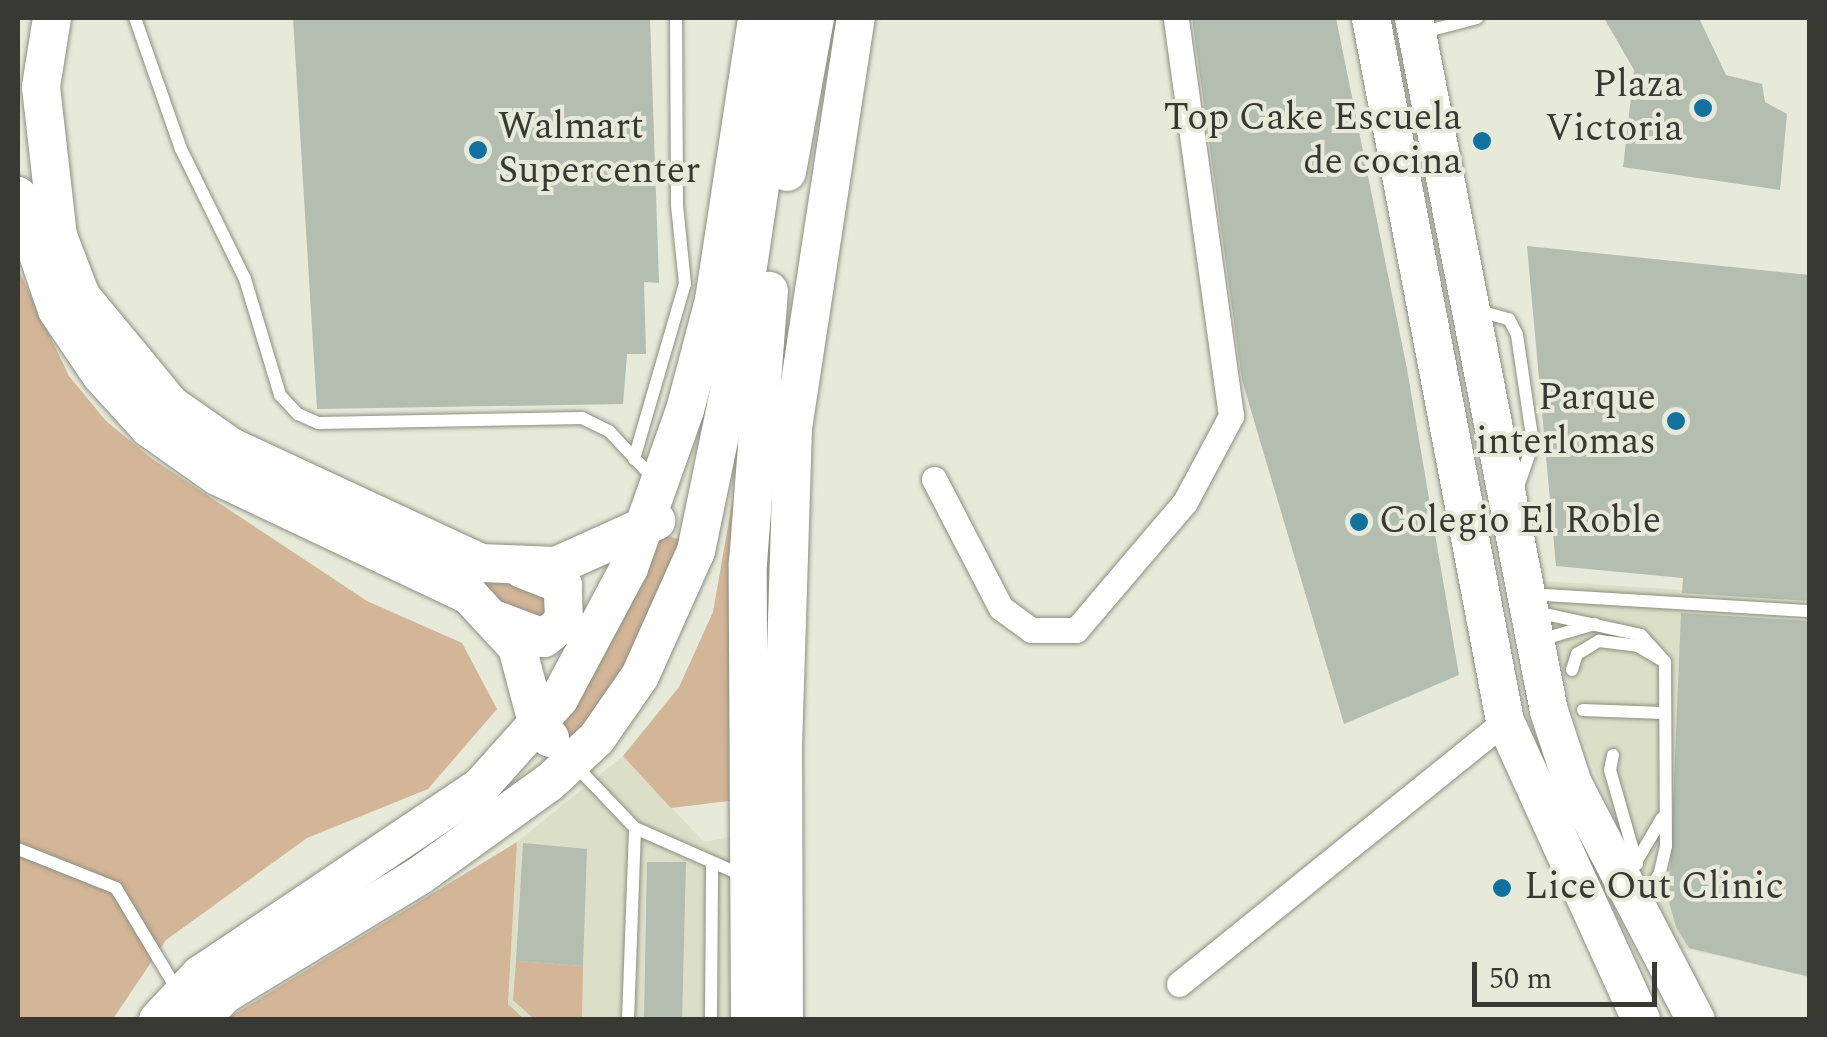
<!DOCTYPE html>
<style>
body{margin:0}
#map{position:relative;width:1827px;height:1037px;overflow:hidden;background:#e7e9d9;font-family:Spectral,serif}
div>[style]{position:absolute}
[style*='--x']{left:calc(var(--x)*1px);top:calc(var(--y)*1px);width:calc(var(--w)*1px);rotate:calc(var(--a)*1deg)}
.built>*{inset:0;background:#dcdfc8}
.green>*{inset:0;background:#d3b598}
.building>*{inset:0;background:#b3bdb0}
.roads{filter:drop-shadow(0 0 2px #8c8f80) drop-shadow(0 0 2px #8c8f80)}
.lane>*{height:12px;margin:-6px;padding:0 6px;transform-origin:6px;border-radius:6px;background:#fff}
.street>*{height:25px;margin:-12.5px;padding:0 12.5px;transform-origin:12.5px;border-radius:12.5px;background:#fff}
.secondary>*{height:38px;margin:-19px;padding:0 19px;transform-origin:19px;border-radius:19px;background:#fff}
.dots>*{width:28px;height:28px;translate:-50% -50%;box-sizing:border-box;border:5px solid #e7e9d9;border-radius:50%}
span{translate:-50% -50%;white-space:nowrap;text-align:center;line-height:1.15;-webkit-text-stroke:8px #e7e9d9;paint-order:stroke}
.poi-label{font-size:38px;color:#383933}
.right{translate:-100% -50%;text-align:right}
.left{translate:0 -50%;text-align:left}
.frame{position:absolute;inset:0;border:20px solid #383933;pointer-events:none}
.scale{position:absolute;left:1472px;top:962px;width:185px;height:45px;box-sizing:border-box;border:5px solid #383933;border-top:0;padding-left:12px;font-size:30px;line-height:35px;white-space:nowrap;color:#383933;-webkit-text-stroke:8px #e7e9d9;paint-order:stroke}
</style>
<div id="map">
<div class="built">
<i style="clip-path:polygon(1543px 581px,1809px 598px,1809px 977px,1678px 947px,1618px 831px,1572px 713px)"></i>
<i style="clip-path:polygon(623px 756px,704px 842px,752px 833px,749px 1019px,524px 1019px,508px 1004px,517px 842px)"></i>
</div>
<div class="green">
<i style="clip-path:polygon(18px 269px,69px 376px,106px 421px,151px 458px,367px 601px,462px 643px,497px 709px,428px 789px,307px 838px,166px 940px,113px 1019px,18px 1019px)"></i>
<i style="clip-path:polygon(741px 452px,737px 800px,671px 808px,623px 756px,679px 687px,713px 612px)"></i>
<i style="clip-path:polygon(668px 536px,684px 541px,677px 602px,567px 749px,561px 718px,659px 540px)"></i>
<i style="clip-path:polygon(465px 579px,527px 586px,553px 603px,537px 628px)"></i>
<i style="clip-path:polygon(517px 842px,508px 1004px,524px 1019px,225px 1020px)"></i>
<i style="clip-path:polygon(516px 961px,583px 966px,582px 1019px,534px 1019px,513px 1000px)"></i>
</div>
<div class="building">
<i style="clip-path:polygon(293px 18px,650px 18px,659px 283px,644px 282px,646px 354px,627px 354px,623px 404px,317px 409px)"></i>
<i style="clip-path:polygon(1192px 18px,1336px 18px,1407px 369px,1459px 675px,1344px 724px,1242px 380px)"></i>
<i style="clip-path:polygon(1604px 18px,1699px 18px,1726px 75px,1762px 84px,1765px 102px,1787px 114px,1780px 190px,1623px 167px,1634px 70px)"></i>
<i style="clip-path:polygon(1527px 246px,1810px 275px,1810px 601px,1682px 593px,1683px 578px,1556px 566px)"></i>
<i style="clip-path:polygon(1681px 613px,1810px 621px,1810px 977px,1689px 948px,1676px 927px,1669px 902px)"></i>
<i style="clip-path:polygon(523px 843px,587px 849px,583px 966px,516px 961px)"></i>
<i style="clip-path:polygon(647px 862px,686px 862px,682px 1020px,644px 1020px)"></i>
</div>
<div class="roads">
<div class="lane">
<i style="--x:135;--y:18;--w:139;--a:70.7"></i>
<i style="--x:181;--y:149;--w:145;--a:63.8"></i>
<i style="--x:245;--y:279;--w:121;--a:73.2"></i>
<i style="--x:280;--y:395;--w:26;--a:47"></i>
<i style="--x:298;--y:414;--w:22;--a:24"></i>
<i style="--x:318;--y:423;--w:264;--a:-1.1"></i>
<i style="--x:582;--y:418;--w:30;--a:26"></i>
<i style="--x:609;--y:431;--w:69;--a:46.8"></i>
<i style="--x:1420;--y:33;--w:59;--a:-14.7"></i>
<i style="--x:1473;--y:309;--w:37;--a:16"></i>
<i style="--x:1509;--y:319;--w:18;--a:63"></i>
<i style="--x:1517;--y:335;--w:110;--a:81.6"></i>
<i style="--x:1533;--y:444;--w:57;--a:109.4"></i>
<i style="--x:634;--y:459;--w:182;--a:-73.8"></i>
<i style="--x:685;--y:284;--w:79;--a:-95.8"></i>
<i style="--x:677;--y:205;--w:187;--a:-90.3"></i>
<i style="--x:1529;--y:594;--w:282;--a:3.5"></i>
<i style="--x:1536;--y:612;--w:107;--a:12.4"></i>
<i style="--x:1641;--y:635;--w:36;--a:48"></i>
<i style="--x:1665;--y:662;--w:184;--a:89.7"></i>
<i style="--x:1666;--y:846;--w:28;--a:103"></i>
<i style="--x:1660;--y:873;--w:38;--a:122"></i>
<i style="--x:1540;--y:640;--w:57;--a:-16.2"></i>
<i style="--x:1572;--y:670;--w:17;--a:-73"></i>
<i style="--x:1577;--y:654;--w:26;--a:-31"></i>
<i style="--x:1599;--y:641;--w:39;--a:7"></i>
<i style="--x:1638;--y:646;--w:29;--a:31"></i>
<i style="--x:1583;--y:710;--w:80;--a:2.1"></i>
<i style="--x:1613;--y:755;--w:15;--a:101"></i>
<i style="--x:1610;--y:770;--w:98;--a:74"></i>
<i style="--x:574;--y:764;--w:88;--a:46.4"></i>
<i style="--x:635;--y:828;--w:121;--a:23.8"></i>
<i style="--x:18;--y:849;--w:105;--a:21.7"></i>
<i style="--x:116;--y:888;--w:120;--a:59"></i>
<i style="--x:1632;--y:869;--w:59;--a:-59.5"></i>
<i style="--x:628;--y:1020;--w:192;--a:-87.9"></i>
<i style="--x:711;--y:1020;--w:156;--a:-89.6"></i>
</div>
<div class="street">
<i style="--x:934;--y:479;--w:145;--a:62.6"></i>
<i style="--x:1001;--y:608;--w:37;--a:36"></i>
<i style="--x:1031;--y:630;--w:45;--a:0"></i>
<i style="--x:1076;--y:630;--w:168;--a:-49.6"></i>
<i style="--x:1185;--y:502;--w:98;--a:-61.9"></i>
<i style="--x:1231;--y:416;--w:402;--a:-97.9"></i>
<i style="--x:1179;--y:984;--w:419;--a:-38.9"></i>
</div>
<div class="secondary">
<i style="--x:52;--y:18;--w:70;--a:99.1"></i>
<i style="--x:41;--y:87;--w:150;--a:83.5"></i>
<i style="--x:58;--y:236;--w:64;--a:69"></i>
<i style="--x:81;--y:296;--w:141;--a:50.5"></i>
<i style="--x:171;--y:405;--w:73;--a:35"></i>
<i style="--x:231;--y:447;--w:276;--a:24.9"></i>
<i style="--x:481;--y:563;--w:75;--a:2.3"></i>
<i style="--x:556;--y:566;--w:110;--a:-24.2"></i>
<i style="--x:1371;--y:18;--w:716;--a:79.21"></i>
<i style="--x:1505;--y:721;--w:328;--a:65.5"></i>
<i style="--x:1414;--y:18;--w:706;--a:78.98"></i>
<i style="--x:1549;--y:711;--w:77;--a:71.8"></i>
<i style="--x:1573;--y:784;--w:266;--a:62.5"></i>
<i style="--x:787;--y:172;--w:157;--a:-79.7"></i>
<i style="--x:18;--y:196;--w:120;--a:71.1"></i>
<i style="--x:57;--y:310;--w:78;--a:55.9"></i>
<i style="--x:101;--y:375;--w:72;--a:47.8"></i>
<i style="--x:149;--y:428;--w:83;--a:35.2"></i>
<i style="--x:217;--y:476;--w:279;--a:25.3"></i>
<i style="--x:469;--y:595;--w:71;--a:47.3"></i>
<i style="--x:517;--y:647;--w:82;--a:75.1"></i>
<i style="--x:538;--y:726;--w:17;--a:45"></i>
<i style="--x:499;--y:621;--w:48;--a:20.7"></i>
<i style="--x:544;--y:638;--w:26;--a:-39"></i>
<i style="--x:564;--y:622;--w:37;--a:-92"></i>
<i style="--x:563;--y:585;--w:44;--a:-158.7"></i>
<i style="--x:158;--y:1020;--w:62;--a:-47"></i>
<i style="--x:200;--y:975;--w:339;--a:-33.9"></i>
<i style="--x:481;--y:786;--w:117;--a:-48.1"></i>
<i style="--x:559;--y:699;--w:149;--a:-61.9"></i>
<i style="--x:629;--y:568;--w:168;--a:-70.5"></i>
<i style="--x:685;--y:410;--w:114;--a:-75.2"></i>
<i style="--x:714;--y:300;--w:285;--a:-81.3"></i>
<i style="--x:199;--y:1020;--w:37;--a:-45"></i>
<i style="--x:225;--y:994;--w:227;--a:-31.3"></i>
<i style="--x:419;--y:876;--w:161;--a:-35.7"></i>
<i style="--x:550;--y:782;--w:64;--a:-43.1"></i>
<i style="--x:597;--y:738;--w:75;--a:-55.3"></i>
<i style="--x:640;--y:676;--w:137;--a:-65.9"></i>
<i style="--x:696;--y:551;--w:167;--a:-78.3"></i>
<i style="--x:730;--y:387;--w:373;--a:-81.5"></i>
<i style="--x:750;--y:1020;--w:457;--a:-90.3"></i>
<i style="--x:748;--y:563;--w:273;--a:-85.6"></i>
<i style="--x:784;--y:1020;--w:273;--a:-90.2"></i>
<i style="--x:783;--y:747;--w:319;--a:-88.2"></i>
<i style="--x:793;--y:428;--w:415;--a:-81.3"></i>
</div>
</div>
<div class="dots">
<i style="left:1703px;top:108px;background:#11729f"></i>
<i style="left:1482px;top:141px;background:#11729f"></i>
<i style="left:478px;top:150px;background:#11729f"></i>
<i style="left:1676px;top:421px;background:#11729f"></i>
<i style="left:1359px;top:522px;background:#11729f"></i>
<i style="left:1502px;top:888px;background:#11729f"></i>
</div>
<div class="poi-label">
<span class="right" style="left:1683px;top:108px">Plaza<br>Victoria</span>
<span class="right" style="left:1462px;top:141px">Top Cake Escuela<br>de cocina</span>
<span class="left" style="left:498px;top:150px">Walmart<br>Supercenter</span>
<span class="right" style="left:1656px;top:421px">Parque<br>interlomas</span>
<span class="left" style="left:1379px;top:522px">Colegio El Roble</span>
<span class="left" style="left:1524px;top:888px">Lice Out Clinic</span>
</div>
<div class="frame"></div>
<div class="scale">50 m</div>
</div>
